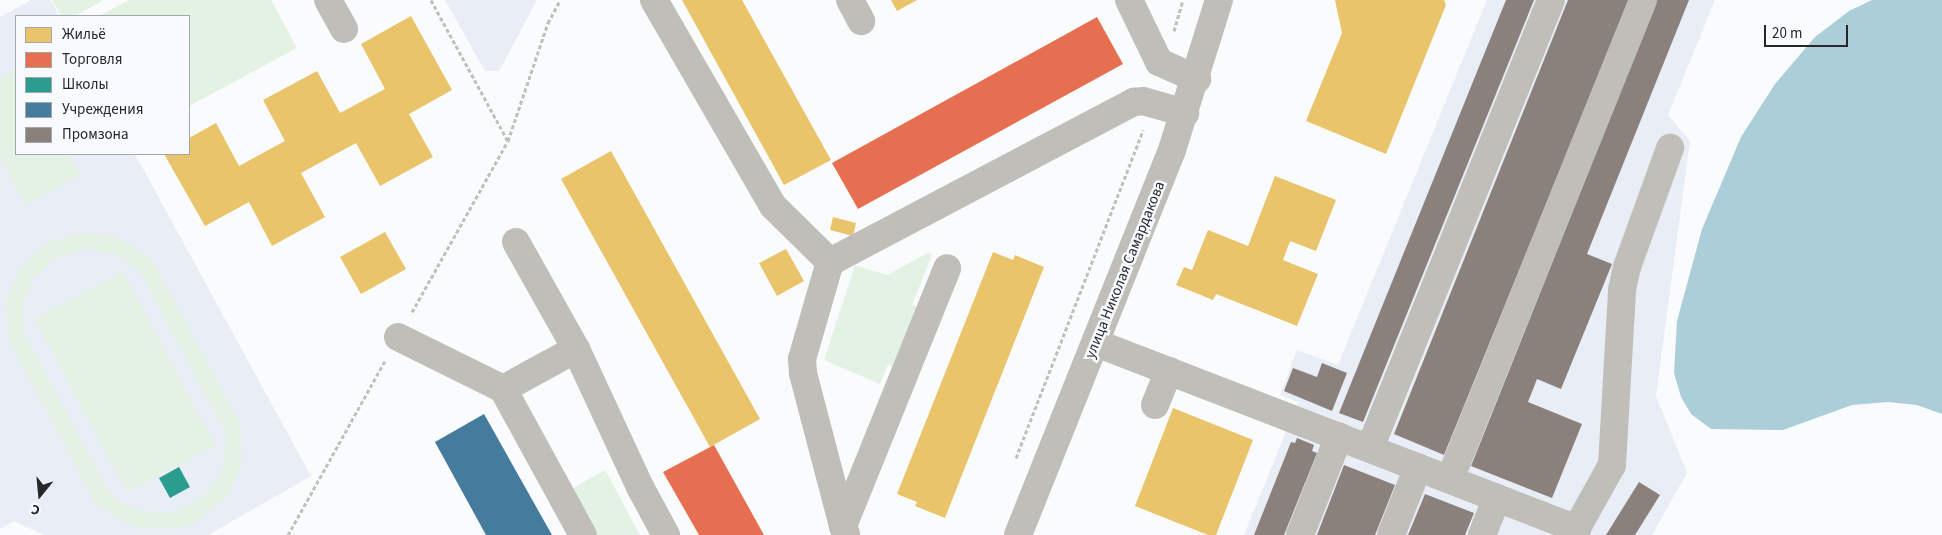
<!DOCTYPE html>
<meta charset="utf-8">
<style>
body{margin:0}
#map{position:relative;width:1942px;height:535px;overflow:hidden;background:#f9fbfd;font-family:"Source Sans 3",sans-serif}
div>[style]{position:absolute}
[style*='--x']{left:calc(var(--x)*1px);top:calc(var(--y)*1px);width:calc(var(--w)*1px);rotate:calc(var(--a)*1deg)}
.built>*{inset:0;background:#e9eef6}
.green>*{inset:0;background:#e4f2e3}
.water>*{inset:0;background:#abced9}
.homes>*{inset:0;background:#e9c46a}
.shops>*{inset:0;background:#e76f51}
.schools>*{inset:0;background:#2a9d8f}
.public>*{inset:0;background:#457b9d}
.industry>*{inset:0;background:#8a817c}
.path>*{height:3px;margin-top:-1.5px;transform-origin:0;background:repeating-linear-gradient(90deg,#bfbfbd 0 4px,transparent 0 6.5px)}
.minor>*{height:28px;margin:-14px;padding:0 14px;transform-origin:14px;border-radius:14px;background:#c0beb9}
span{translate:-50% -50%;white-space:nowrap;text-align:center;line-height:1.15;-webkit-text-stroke:5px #f7faff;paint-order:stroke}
.street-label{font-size:15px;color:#26272a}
.legend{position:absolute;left:15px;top:15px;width:175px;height:140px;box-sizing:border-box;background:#f7faff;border:1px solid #a3a6aa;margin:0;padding:6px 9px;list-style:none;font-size:15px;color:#26272a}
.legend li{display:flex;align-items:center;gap:10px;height:25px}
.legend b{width:25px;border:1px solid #a3a6aa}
.north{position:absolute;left:15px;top:470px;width:50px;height:50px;-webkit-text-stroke:4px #f7faff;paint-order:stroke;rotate:197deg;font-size:14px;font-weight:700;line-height:20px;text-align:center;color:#26272a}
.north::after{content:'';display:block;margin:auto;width:18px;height:22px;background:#26272a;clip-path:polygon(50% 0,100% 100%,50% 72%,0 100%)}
.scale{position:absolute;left:1764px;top:25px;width:84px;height:22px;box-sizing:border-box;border:2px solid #26272a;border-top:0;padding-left:6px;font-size:15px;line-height:18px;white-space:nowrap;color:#26272a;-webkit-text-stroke:4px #f7faff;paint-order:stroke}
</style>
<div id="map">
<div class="built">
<i style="clip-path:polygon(31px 0,51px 0,59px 16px,16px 16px,16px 154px,135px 154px,311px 476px,208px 535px,44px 535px,14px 521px,0 529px,0 17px)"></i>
<i style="clip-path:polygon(445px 0,537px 0,499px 71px,485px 71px)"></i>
<i style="clip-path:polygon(1487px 0,1715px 0,1668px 115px,1690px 141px,1656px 396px,1687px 473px,1652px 535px,1244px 535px,1298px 402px,1280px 395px,1297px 350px,1338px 365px)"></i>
</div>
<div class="green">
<i style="clip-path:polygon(52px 0,104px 0,75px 16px,61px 16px)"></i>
<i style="clip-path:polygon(129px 0,271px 0,297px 48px,189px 106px,189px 16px,99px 16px)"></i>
<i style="clip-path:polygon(16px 69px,16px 154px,68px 154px,80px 175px,26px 205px,0 157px,0 78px)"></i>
<i style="clip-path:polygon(evenodd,86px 232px,123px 239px,153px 261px,240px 424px,242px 462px,227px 496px,199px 521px,181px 527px,144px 529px,126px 523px,95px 502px,8px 338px,6px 301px,21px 267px,49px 242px,86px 232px,86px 249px,116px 254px,140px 272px,224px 429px,226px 443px,221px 473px,203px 497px,177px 511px,147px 513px,119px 501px,108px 490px,24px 334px,23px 304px,35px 277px,57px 257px,86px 249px)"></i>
<i style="clip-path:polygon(928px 253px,932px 255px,912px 305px,919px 308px,894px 367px,888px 365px,880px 384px,824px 360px,855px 265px,887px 275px)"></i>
<i style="clip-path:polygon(123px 272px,215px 445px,127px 492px,35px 319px)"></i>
<i style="clip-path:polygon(605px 470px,640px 535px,592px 535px,568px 491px)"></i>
</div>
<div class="water">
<i style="clip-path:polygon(1872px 0,1942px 0,1942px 414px,1917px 405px,1888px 402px,1852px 405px,1783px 430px,1711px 429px,1691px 414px,1681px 397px,1674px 373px,1677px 321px,1702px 229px,1741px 137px,1775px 84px,1815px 37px,1849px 11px)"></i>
</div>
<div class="homes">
<i style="clip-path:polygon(682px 0,742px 0,831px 160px,784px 185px)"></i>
<i style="clip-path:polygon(891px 0,917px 0,897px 11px)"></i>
<i style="clip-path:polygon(1335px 0,1444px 0,1446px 5px,1386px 154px,1306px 121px,1342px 33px)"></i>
<i style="clip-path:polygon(411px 16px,452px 90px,409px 114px,433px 157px,380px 186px,356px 143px,301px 173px,325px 217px,272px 246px,249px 202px,205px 226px,164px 154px,189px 154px,189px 138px,216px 123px,239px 166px,285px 141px,263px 100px,317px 71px,340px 113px,385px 89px,361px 44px)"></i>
<i style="clip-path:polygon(611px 151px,760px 419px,710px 447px,561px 179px)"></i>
<i style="clip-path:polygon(1275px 176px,1336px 200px,1316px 251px,1290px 241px,1283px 260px,1318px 274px,1297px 326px,1216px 294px,1213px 300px,1176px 285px,1184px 267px,1192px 270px,1208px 230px,1248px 246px)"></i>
<i style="clip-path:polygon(833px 217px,856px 223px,853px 236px,830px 230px)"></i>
<i style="clip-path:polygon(385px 232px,406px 269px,361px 294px,340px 257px)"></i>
<i style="clip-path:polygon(786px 249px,804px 281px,777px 296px,759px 263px)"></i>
<i style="clip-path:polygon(993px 252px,1013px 260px,1015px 255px,1044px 267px,945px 518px,915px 506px,917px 502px,897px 494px)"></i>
<i style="clip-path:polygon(1173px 408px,1253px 440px,1216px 535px,1208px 535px,1135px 506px)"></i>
</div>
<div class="shops">
<i style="clip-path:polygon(1097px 17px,1123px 64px,858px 209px,832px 163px)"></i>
<i style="clip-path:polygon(714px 445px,764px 535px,699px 535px,663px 472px)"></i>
</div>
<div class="schools">
<i style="clip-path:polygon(179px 467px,190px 487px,170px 498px,159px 478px)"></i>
</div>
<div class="public">
<i style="clip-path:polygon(484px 414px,552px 535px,486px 535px,435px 442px)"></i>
</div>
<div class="industry">
<i style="clip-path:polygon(1506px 0,1534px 0,1363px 422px,1339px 413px)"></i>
<i style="clip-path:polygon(1568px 0,1629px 0,1444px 455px,1394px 434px)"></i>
<i style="clip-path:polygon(1657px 0,1689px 0,1587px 254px,1612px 264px,1561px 389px,1537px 379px,1528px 402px,1582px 424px,1552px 498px,1471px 466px)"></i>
<i style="clip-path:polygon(1322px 363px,1347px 373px,1332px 411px,1284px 391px,1293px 368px,1317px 377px)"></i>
<i style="clip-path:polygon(1297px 438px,1314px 445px,1312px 451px,1317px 453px,1284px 535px,1254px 535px,1291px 442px,1295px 443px)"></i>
<i style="clip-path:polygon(1344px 465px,1395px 485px,1375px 535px,1317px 535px)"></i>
<i style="clip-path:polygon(1639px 482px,1660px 495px,1635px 535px,1606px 535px)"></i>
<i style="clip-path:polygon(1425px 494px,1474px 513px,1465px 535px,1408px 535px)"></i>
</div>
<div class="path">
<i style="--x:431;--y:0;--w:161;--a:61.4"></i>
<i style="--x:1174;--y:31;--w:32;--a:-74"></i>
<i style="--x:412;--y:312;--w:196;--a:-60.7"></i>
<i style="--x:508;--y:141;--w:125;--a:-71.3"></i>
<i style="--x:548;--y:23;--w:26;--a:-62"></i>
<i style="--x:1016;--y:458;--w:352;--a:-68.8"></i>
<i style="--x:288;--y:535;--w:199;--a:-60.9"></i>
</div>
<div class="minor">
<i style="--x:328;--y:0;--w:33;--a:61"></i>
<i style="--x:654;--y:0;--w:238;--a:60"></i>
<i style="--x:773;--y:206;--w:80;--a:44.5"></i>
<i style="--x:850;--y:0;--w:24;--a:62"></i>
<i style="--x:1129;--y:0;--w:69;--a:64.2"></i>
<i style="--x:1159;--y:62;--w:42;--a:24.1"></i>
<i style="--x:516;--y:242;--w:123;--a:60.7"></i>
<i style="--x:576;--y:349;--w:152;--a:65.1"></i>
<i style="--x:640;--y:487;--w:55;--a:61.6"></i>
<i style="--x:398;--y:337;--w:117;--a:26.3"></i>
<i style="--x:1096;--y:343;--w:516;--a:21.14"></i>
<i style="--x:576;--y:349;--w:83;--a:151.3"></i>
<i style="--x:503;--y:389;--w:166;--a:61.3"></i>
<i style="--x:1155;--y:405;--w:37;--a:-68"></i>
<i style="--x:1370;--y:448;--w:483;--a:-68"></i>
<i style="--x:1450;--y:479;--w:516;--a:-68.05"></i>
<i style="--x:843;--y:526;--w:158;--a:-104.7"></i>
<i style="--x:803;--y:373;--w:14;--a:-94"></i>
<i style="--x:802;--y:359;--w:101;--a:-73.9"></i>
<i style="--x:830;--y:262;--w:344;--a:-27.8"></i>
<i style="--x:1134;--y:102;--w:9;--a:-6"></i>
<i style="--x:1143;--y:101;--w:44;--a:15.9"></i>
<i style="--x:846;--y:534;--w:9;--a:-111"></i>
<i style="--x:843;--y:526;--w:278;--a:-68"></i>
<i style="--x:1018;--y:535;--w:415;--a:-68.2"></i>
<i style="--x:1172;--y:150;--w:157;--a:-72.6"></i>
<i style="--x:1300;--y:535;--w:106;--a:-68.5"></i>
<i style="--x:1391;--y:535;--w:73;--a:-68.3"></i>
<i style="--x:1482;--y:535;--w:40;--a:-68"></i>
<i style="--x:1573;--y:535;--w:80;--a:-60.9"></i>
<i style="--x:1612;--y:465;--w:175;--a:-86.7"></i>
<i style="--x:1622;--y:290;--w:24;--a:-78"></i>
<i style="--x:1627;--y:267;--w:127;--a:-70.1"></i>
</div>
<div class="street-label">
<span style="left:1125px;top:270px;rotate:-68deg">улица Николая Самардакова</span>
</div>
<ul class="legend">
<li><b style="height:14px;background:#e9c46a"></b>Жильё</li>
<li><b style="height:14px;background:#e76f51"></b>Торговля</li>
<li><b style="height:14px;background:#2a9d8f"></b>Школы</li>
<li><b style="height:14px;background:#457b9d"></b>Учреждения</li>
<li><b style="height:14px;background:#8a817c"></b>Промзона</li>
</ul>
<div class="north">С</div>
<div class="scale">20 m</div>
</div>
